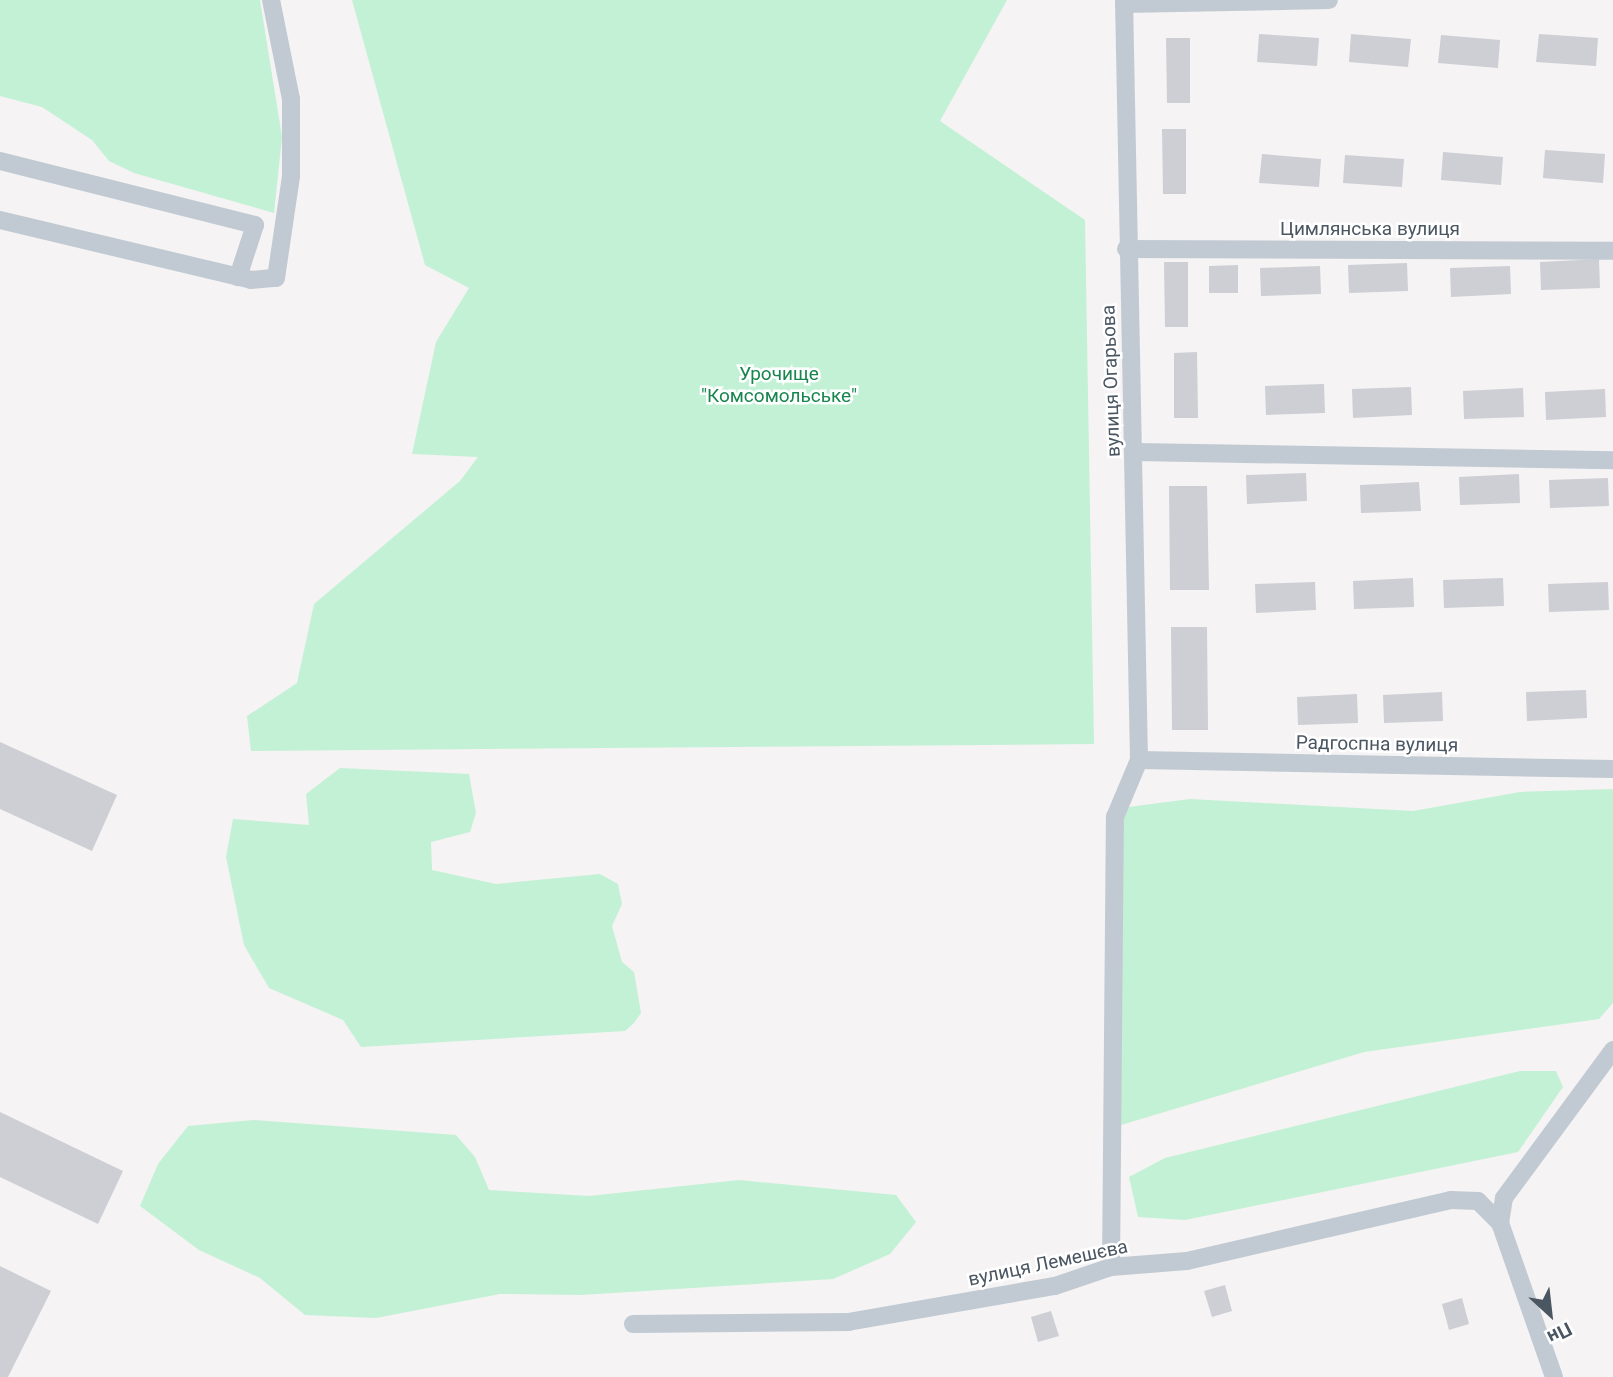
<!DOCTYPE html>
<meta charset="utf-8">
<style>
body{margin:0}
#map{position:relative;width:1613px;height:1377px;overflow:hidden;background:#f5f3f3;font-family:Roboto,sans-serif}
div>[style]{position:absolute}
[style*='--x']{left:calc(var(--x)*1px);top:calc(var(--y)*1px);width:calc(var(--w)*1px);rotate:calc(var(--a)*1deg)}
.green>*{inset:0;background:#c3f1d5}
.building>*{inset:0;background:#cdcfd5}
.minor>*{height:18px;margin:-9px;padding:0 9px;transform-origin:9px;border-radius:9px;background:#c1cad2}
span{translate:-50% -50%;white-space:nowrap;text-align:center;line-height:1.15;-webkit-text-stroke:5px #fff;paint-order:stroke}
.street-label{font-size:19px;color:#4a5661}
.park-label{font-size:19px;color:#17864f}
.north{position:absolute;left:1515px;top:1279px;width:70px;height:70px;-webkit-text-stroke:5px #fff;paint-order:stroke;rotate:153deg;font-size:19px;font-weight:700;line-height:28px;text-align:center;color:#4a5661}
.north::after{content:'';display:block;margin:auto;width:24px;height:32px;background:#4a5661;clip-path:polygon(50% 0,100% 100%,50% 72%,0 100%)}
</style>
<div id="map">
<div class="green">
<i style="clip-path:polygon(0 0,260px 0,282px 137px,274px 213px,134px 173px,109px 161px,92px 140px,42px 107px,0 96px)"></i>
<i style="clip-path:polygon(352px 0,1007px 0,940px 121px,1085px 220px,1094px 744px,251px 751px,247px 716px,297px 683px,314px 604px,460px 481px,478px 457px,412px 454px,436px 342px,469px 288px,425px 265px)"></i>
<i style="clip-path:polygon(340px 768px,469px 774px,476px 813px,470px 832px,431px 842px,432px 870px,496px 884px,600px 874px,618px 884px,622px 904px,612px 926px,622px 962px,634px 972px,641px 1013px,634px 1023px,625px 1031px,361px 1047px,343px 1020px,269px 988px,244px 945px,226px 857px,233px 819px,309px 825px,306px 794px)"></i>
<i style="clip-path:polygon(1613px 789px,1613px 1003px,1599px 1019px,1364px 1052px,1111px 1128px,1121px 808px,1190px 799px,1413px 811px,1520px 792px)"></i>
<i style="clip-path:polygon(1520px 1071px,1556px 1071px,1563px 1087px,1518px 1152px,1185px 1220px,1138px 1217px,1129px 1177px,1165px 1158px)"></i>
<i style="clip-path:polygon(253px 1120px,456px 1135px,475px 1157px,489px 1190px,589px 1196px,739px 1180px,896px 1195px,916px 1222px,890px 1254px,833px 1279px,581px 1295px,500px 1294px,376px 1318px,305px 1315px,260px 1278px,199px 1250px,140px 1206px,158px 1164px,188px 1126px)"></i>
</div>
<div class="building">
<i style="clip-path:polygon(1259px 34px,1319px 38px,1317px 66px,1257px 62px)"></i>
<i style="clip-path:polygon(1351px 34px,1411px 39px,1408px 67px,1349px 62px)"></i>
<i style="clip-path:polygon(1539px 34px,1598px 38px,1596px 66px,1536px 62px)"></i>
<i style="clip-path:polygon(1441px 35px,1500px 40px,1498px 68px,1438px 63px)"></i>
<i style="clip-path:polygon(1166px 38px,1190px 38px,1190px 103px,1167px 103px)"></i>
<i style="clip-path:polygon(1162px 129px,1186px 129px,1186px 194px,1163px 194px)"></i>
<i style="clip-path:polygon(1545px 150px,1605px 154px,1603px 183px,1543px 178px)"></i>
<i style="clip-path:polygon(1443px 152px,1503px 157px,1501px 185px,1441px 180px)"></i>
<i style="clip-path:polygon(1262px 154px,1321px 159px,1319px 187px,1259px 183px)"></i>
<i style="clip-path:polygon(1345px 155px,1404px 159px,1402px 187px,1343px 183px)"></i>
<i style="clip-path:polygon(1599px 259px,1600px 288px,1541px 290px,1540px 262px)"></i>
<i style="clip-path:polygon(1164px 262px,1188px 262px,1188px 327px,1165px 327px)"></i>
<i style="clip-path:polygon(1407px 263px,1408px 291px,1349px 293px,1348px 265px)"></i>
<i style="clip-path:polygon(1238px 265px,1238px 293px,1209px 293px,1209px 266px)"></i>
<i style="clip-path:polygon(1320px 266px,1321px 294px,1261px 296px,1260px 268px)"></i>
<i style="clip-path:polygon(1510px 266px,1511px 294px,1451px 297px,1450px 268px)"></i>
<i style="clip-path:polygon(1197px 352px,1198px 418px,1174px 418px,1174px 353px)"></i>
<i style="clip-path:polygon(1324px 384px,1325px 413px,1266px 415px,1265px 386px)"></i>
<i style="clip-path:polygon(1411px 387px,1412px 415px,1353px 418px,1352px 389px)"></i>
<i style="clip-path:polygon(1523px 388px,1524px 417px,1464px 419px,1463px 391px)"></i>
<i style="clip-path:polygon(1605px 389px,1606px 417px,1546px 420px,1545px 392px)"></i>
<i style="clip-path:polygon(1306px 473px,1307px 501px,1247px 504px,1246px 475px)"></i>
<i style="clip-path:polygon(1519px 474px,1520px 503px,1460px 505px,1459px 477px)"></i>
<i style="clip-path:polygon(1608px 478px,1609px 506px,1550px 508px,1549px 480px)"></i>
<i style="clip-path:polygon(1419px 482px,1421px 511px,1361px 513px,1360px 485px)"></i>
<i style="clip-path:polygon(1169px 486px,1207px 486px,1209px 590px,1170px 590px)"></i>
<i style="clip-path:polygon(1413px 578px,1414px 607px,1354px 609px,1353px 581px)"></i>
<i style="clip-path:polygon(1503px 578px,1504px 606px,1444px 608px,1443px 580px)"></i>
<i style="clip-path:polygon(1315px 582px,1316px 610px,1256px 613px,1255px 584px)"></i>
<i style="clip-path:polygon(1608px 582px,1609px 610px,1549px 612px,1548px 584px)"></i>
<i style="clip-path:polygon(1171px 627px,1207px 627px,1208px 730px,1172px 730px)"></i>
<i style="clip-path:polygon(1586px 690px,1587px 718px,1527px 721px,1526px 692px)"></i>
<i style="clip-path:polygon(1442px 692px,1443px 721px,1384px 723px,1383px 695px)"></i>
<i style="clip-path:polygon(1357px 694px,1358px 723px,1298px 725px,1297px 697px)"></i>
<i style="clip-path:polygon(0 742px,117px 795px,92px 851px,0 809px)"></i>
<i style="clip-path:polygon(0 1112px,123px 1171px,98px 1224px,0 1177px)"></i>
<i style="clip-path:polygon(0 1266px,51px 1291px,8px 1377px,0 1377px)"></i>
<i style="clip-path:polygon(1225px 1285px,1232px 1311px,1212px 1317px,1204px 1291px)"></i>
<i style="clip-path:polygon(1462px 1298px,1469px 1324px,1449px 1330px,1442px 1304px)"></i>
<i style="clip-path:polygon(1051px 1311px,1059px 1336px,1038px 1342px,1031px 1317px)"></i>
</div>
<div class="minor">
<i style="--x:1124;--y:4;--w:205;--a:-1.1"></i>
<i style="--x:0;--y:161;--w:263;--a:14.1"></i>
<i style="--x:255;--y:225;--w:55;--a:108.1"></i>
<i style="--x:0;--y:220;--w:258;--a:13.4"></i>
<i style="--x:251;--y:280;--w:25;--a:-5"></i>
<i style="--x:276;--y:278;--w:103;--a:-81.6"></i>
<i style="--x:291;--y:176;--w:77;--a:-90"></i>
<i style="--x:291;--y:99;--w:101;--a:-101.4"></i>
<i style="--x:1126;--y:249;--w:487;--a:0.2"></i>
<i style="--x:1136;--y:452;--w:477;--a:1"></i>
<i style="--x:1139;--y:760;--w:474;--a:1.1"></i>
<i style="--x:1111;--y:1267;--w:450;--a:-89.5"></i>
<i style="--x:1115;--y:817;--w:62;--a:-67.2"></i>
<i style="--x:1139;--y:760;--w:760;--a:-91.13"></i>
<i style="--x:633;--y:1324;--w:215;--a:-0.5"></i>
<i style="--x:848;--y:1322;--w:210;--a:-9.9"></i>
<i style="--x:1055;--y:1286;--w:59;--a:-18.7"></i>
<i style="--x:1111;--y:1267;--w:76;--a:-4.5"></i>
<i style="--x:1187;--y:1261;--w:271;--a:-13"></i>
<i style="--x:1451;--y:1200;--w:27;--a:2"></i>
<i style="--x:1478;--y:1201;--w:31;--a:45"></i>
<i style="--x:1554;--y:1377;--w:163;--a:-109.3"></i>
<i style="--x:1500;--y:1223;--w:25;--a:-81"></i>
<i style="--x:1504;--y:1198;--w:184;--a:-53.6"></i>
</div>
<div class="street-label">
<span style="left:1370px;top:229px">Цимлянська вулиця</span>
<span style="left:1111px;top:381px;rotate:-92deg">вулиця Огарьова</span>
<span style="left:1377px;top:744px;rotate:1deg">Радгоспна вулиця</span>
<span style="left:1048px;top:1263px;rotate:-12deg">вулиця Лемешєва</span>
</div>
<div class="park-label">
<span style="left:779px;top:385px">Урочище<br>"Комсомольське"</span>
</div>
<div class="north">Пн</div>
</div>
